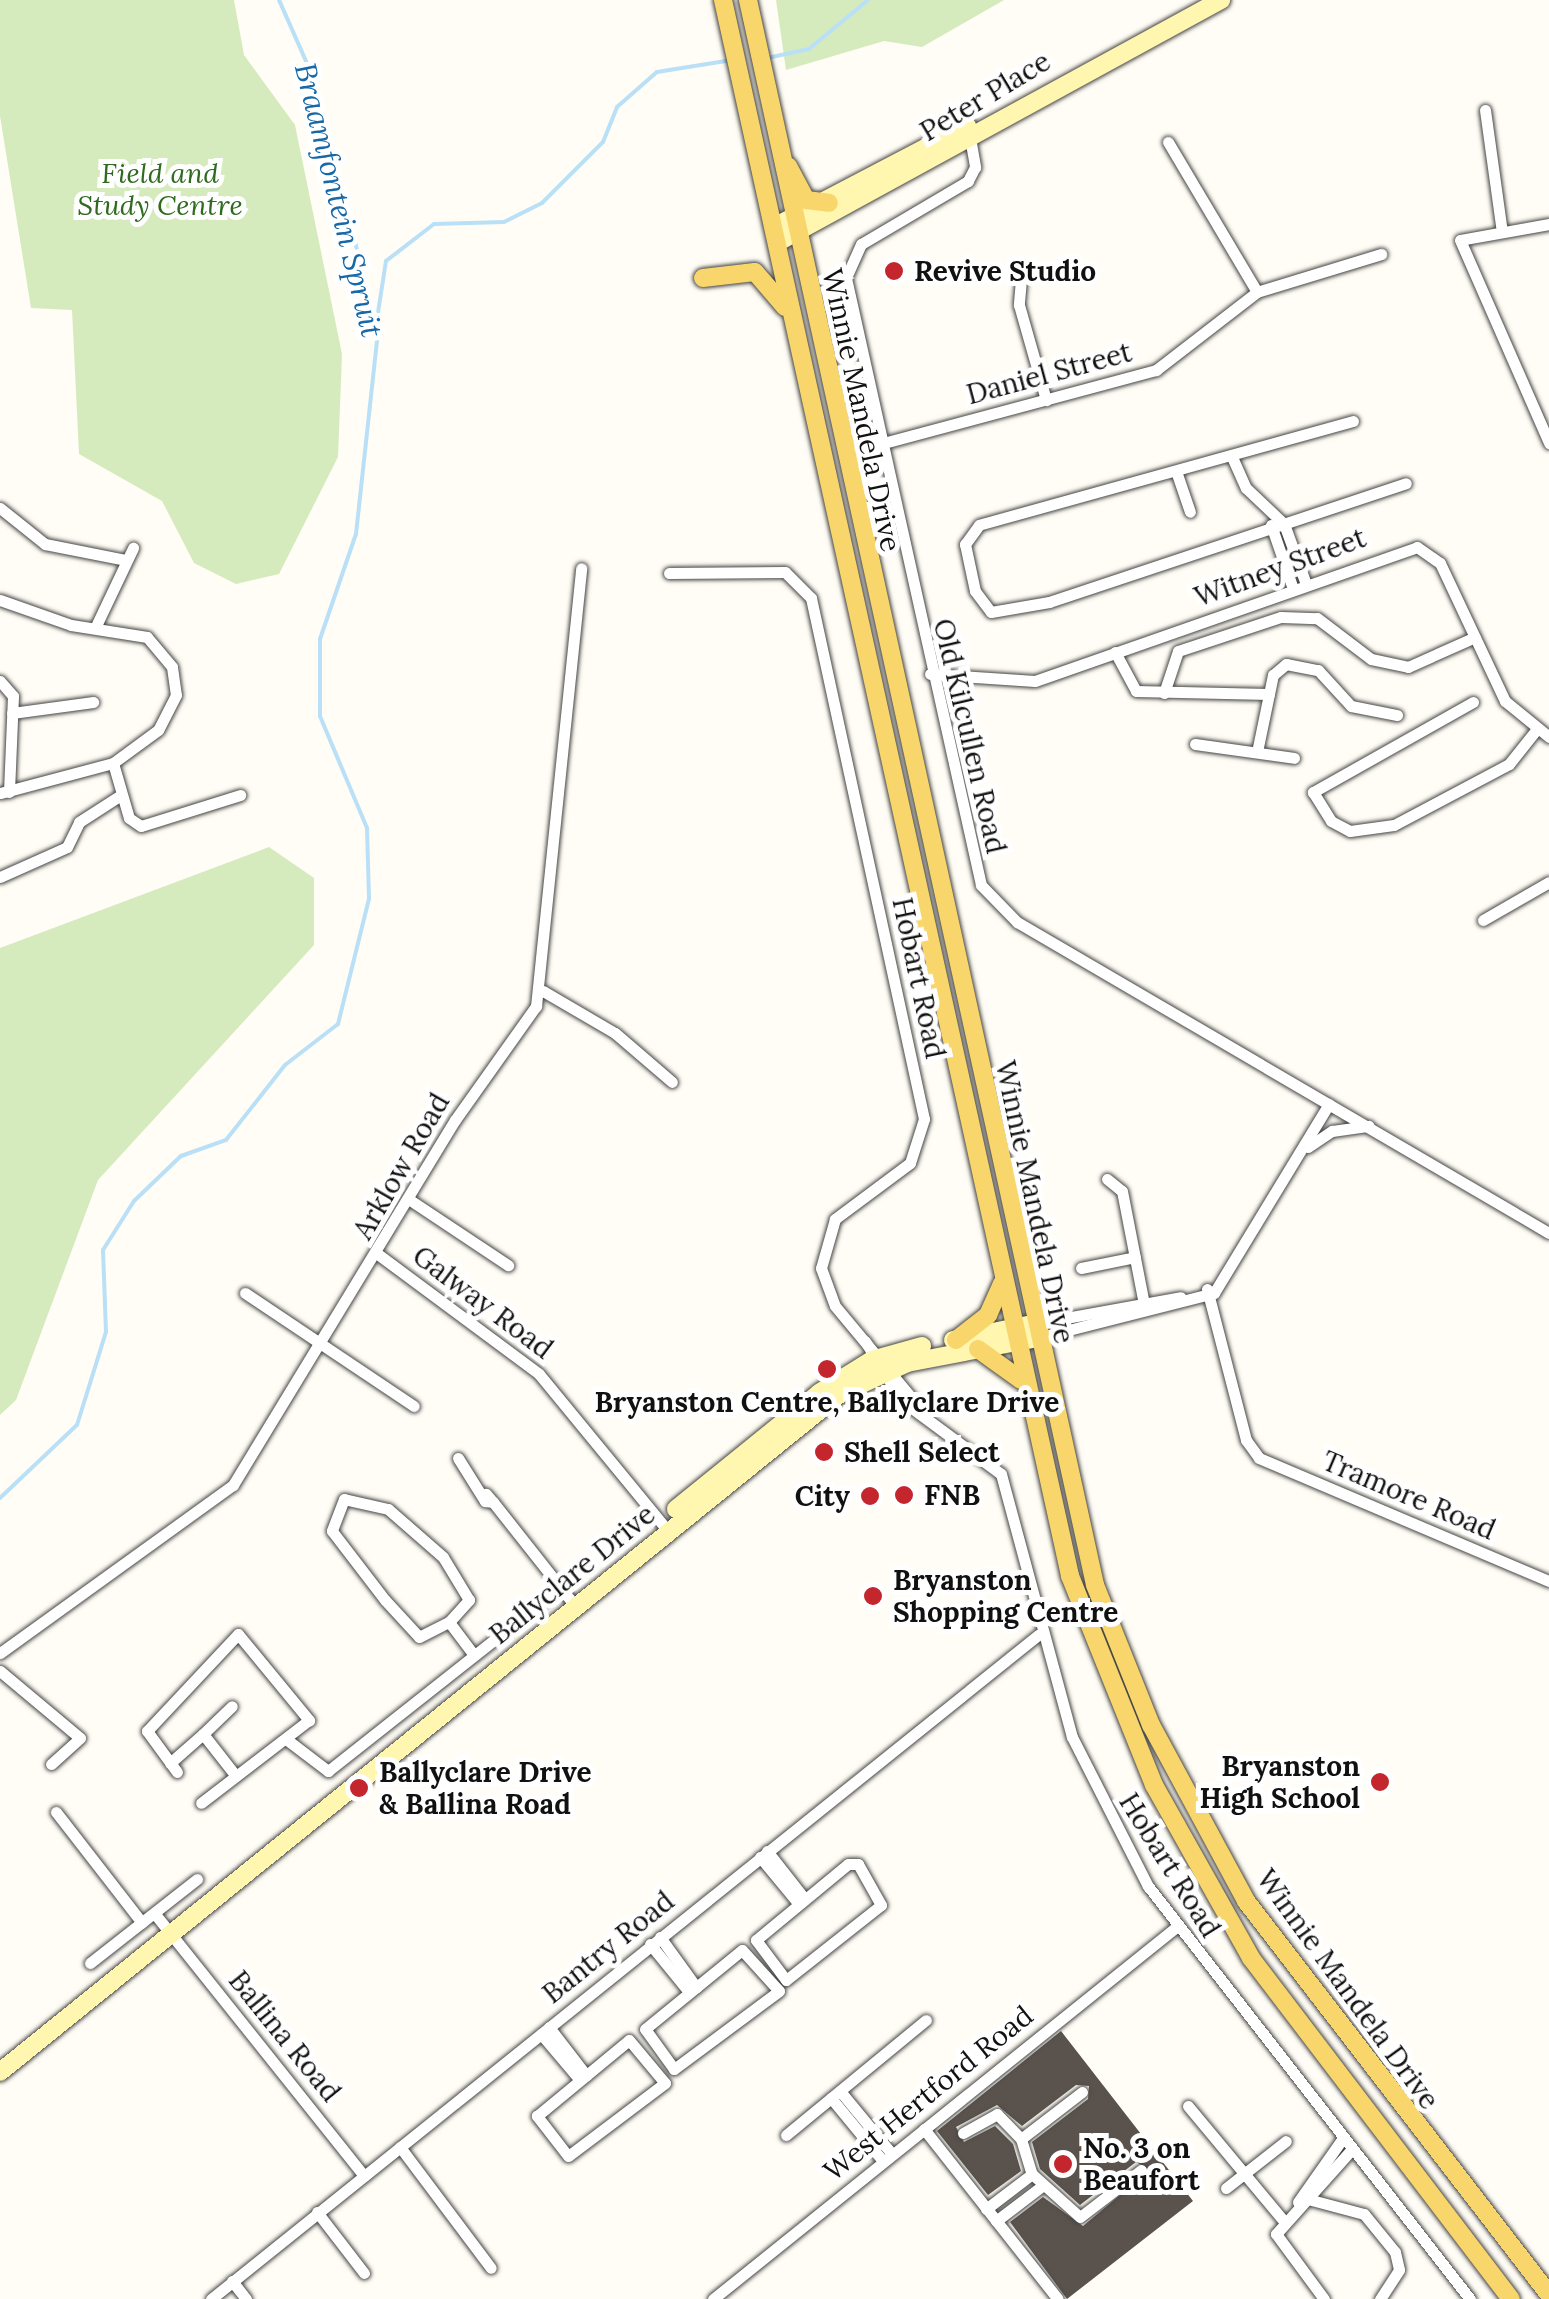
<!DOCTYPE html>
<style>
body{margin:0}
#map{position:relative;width:1549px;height:2299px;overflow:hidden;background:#fffdf5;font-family:Lora,serif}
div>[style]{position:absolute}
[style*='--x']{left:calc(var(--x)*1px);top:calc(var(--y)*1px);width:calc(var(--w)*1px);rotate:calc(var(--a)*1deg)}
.green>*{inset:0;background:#d5ebbd}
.stream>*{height:4px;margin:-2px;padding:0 2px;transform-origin:2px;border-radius:2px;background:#b9e0f7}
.building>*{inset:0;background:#5a524d}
.roads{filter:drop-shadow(0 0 2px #444) drop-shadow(0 0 2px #444)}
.street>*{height:11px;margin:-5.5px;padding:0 5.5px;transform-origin:5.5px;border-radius:5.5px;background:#fff}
.secondary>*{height:18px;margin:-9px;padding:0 9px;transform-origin:9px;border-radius:9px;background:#fff6b0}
.primary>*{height:18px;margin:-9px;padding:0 9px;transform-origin:9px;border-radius:9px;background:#f9d66b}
.dots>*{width:28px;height:28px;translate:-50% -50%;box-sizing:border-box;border:5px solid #fff;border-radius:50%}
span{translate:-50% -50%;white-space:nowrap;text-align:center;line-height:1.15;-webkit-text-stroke:10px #fff;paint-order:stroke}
.street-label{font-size:28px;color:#111}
.park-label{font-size:28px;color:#2f6b1f;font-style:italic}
.poi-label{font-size:28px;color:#111;font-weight:700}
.left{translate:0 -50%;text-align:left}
.right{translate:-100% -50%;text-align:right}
.water-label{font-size:30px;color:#1768a6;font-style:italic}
</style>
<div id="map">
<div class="green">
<i style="clip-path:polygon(0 0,234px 0,244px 55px,295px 125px,342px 354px,338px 457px,279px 574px,236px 584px,194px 563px,162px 501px,79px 454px,72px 310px,31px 308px,0 116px)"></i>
<i style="clip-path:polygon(776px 0,1004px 0,922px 47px,884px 41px,786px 70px)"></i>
<i style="clip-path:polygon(269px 847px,314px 878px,314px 945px,98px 1180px,16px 1400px,0 1415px,0 948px)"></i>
</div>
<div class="stream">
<i style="--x:767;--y:58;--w:43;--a:-12.1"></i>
<i style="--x:809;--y:49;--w:77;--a:-39.7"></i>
<i style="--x:377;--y:319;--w:59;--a:-81.2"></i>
<i style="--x:386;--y:261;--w:61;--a:-37.6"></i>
<i style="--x:434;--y:224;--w:70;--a:-1.6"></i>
<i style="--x:504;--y:222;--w:42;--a:-26.6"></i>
<i style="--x:542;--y:203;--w:86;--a:-45"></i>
<i style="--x:603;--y:142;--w:38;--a:-68"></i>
<i style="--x:617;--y:107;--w:53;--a:-41.2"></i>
<i style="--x:657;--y:72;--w:76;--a:-9.1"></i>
<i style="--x:0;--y:1498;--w:106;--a:-43.5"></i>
<i style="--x:77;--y:1425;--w:97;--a:-72.7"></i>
<i style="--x:106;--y:1332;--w:82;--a:-92.1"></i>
<i style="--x:103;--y:1250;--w:58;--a:-57.7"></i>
<i style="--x:134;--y:1201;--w:65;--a:-43.8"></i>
<i style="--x:181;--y:1156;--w:48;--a:-19.6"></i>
<i style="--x:226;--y:1140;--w:95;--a:-51.8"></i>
<i style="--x:285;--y:1065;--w:67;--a:-37.7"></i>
<i style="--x:338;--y:1024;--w:129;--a:-76.1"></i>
<i style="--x:369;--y:899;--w:71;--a:-91.6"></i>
<i style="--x:367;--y:828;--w:121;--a:-112.8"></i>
<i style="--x:320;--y:716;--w:77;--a:-90"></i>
<i style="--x:320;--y:639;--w:111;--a:-71.1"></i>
<i style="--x:356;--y:534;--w:203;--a:-83.8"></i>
<i style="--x:378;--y:332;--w:263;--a:-104.3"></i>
<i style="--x:313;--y:77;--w:84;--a:-113.8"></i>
</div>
<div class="building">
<i style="clip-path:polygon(1061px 2031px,1193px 2201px,1067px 2299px,1010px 2222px,1043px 2197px,1083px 2226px,1150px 2170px,1136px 2162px,1080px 2205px,1040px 2169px,1032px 2142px,1088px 2099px,1089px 2086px,1076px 2085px,1022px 2126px,997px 2105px,956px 2127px,964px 2142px,995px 2126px,1013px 2144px,1021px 2171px,988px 2195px,937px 2131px)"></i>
</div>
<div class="roads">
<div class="street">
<i style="--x:1485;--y:110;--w:123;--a:82.1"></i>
<i style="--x:969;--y:132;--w:36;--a:80"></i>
<i style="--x:975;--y:167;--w:16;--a:117"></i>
<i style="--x:968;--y:181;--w:124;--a:149.5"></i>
<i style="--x:861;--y:244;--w:37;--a:114"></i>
<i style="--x:846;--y:278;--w:622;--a:77.46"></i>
<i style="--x:981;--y:885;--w:52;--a:45.8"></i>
<i style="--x:1017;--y:922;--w:616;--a:30.31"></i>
<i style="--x:1168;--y:142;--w:174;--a:59.3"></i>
<i style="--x:1549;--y:224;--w:90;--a:169.8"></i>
<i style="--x:1460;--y:240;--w:222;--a:66.3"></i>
<i style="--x:1022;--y:268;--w:37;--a:95"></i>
<i style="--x:1019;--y:305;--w:99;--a:74.1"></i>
<i style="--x:1353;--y:421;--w:388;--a:164.5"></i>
<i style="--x:979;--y:525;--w:24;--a:126"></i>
<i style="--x:965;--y:544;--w:48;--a:78"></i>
<i style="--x:975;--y:591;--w:26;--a:53"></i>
<i style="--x:991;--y:612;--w:59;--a:-9.8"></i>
<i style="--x:1049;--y:602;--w:376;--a:-18.4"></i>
<i style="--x:880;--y:444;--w:286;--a:-15"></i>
<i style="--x:1156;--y:370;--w:128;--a:-37.7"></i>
<i style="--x:1257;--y:292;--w:130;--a:-17"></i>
<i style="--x:1232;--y:457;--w:34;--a:66"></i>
<i style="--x:1246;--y:488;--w:52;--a:43.5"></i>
<i style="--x:1284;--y:524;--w:64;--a:69.9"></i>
<i style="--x:1176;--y:471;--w:43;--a:71.1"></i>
<i style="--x:0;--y:508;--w:58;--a:38.7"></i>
<i style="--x:45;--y:544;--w:83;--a:11.2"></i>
<i style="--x:1271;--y:525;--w:68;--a:71"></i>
<i style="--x:669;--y:573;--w:116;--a:-0.5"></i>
<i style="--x:785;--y:572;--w:37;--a:45"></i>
<i style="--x:811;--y:598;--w:533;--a:77.76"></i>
<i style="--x:924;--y:1119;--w:46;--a:107.7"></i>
<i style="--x:910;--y:1163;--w:94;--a:143.3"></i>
<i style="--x:835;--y:1219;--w:51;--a:105.9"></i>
<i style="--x:821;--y:1268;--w:40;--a:69.8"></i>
<i style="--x:835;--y:1306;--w:139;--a:50.2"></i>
<i style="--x:0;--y:600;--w:75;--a:19.4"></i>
<i style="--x:71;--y:625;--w:77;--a:9"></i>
<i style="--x:147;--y:637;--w:39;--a:50"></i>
<i style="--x:172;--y:667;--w:28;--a:82"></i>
<i style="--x:176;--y:695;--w:39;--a:117"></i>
<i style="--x:158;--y:730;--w:56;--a:143.7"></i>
<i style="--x:113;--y:763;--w:117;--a:165.1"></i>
<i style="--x:95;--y:628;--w:89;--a:-64.6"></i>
<i style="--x:1115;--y:652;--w:44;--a:61.7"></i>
<i style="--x:1136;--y:691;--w:133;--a:1.3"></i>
<i style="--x:930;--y:674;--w:105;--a:3.8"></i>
<i style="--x:1035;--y:681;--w:405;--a:-19.3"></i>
<i style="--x:1417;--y:547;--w:28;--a:35"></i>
<i style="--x:1440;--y:563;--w:153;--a:64.8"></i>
<i style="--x:1505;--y:701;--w:57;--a:39.3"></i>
<i style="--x:0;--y:681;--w:20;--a:49"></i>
<i style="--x:13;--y:696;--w:96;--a:92.4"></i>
<i style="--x:1164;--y:693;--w:44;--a:-71.6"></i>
<i style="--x:1178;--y:651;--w:108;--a:-18.3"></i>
<i style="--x:1281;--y:617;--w:36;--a:2"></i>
<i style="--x:1317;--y:618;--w:68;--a:37.2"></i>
<i style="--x:1371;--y:659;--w:38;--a:12"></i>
<i style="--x:1408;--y:667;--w:73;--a:-24.1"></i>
<i style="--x:1473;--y:702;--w:184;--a:150.6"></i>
<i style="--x:1313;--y:792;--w:34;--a:58"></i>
<i style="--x:1331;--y:821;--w:21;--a:28"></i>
<i style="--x:1350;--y:831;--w:44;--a:-7.8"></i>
<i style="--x:1394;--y:825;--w:130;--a:-27.9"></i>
<i style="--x:1509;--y:764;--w:43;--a:-51.5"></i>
<i style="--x:12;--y:713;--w:82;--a:-7.7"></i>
<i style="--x:1195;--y:744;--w:100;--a:8"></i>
<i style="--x:1257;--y:752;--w:79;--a:-78.3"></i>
<i style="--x:1273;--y:675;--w:17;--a:-40"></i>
<i style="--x:1286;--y:664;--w:33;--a:11"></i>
<i style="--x:1318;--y:670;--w:49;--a:47.5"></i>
<i style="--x:1351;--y:706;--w:47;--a:11.1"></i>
<i style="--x:113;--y:763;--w:57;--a:73.8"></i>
<i style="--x:129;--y:818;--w:14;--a:34"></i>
<i style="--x:141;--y:826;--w:104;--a:-17.4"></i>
<i style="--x:0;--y:877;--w:73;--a:-24.1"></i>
<i style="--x:67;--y:847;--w:28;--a:-64"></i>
<i style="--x:79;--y:822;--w:50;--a:-32.7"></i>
<i style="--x:1483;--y:920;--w:76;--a:-29.9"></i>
<i style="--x:543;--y:991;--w:83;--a:30.3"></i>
<i style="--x:615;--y:1033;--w:75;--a:40.7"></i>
<i style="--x:1308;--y:1147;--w:29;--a:-34"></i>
<i style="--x:1332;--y:1131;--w:37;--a:-8"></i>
<i style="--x:1107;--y:1179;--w:19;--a:39"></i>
<i style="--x:1122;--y:1191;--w:115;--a:79"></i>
<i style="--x:410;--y:1200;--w:118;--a:33.6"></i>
<i style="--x:379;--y:1255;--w:199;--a:36.6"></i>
<i style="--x:539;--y:1374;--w:202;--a:50.6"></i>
<i style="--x:1081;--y:1268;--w:55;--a:-11.5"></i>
<i style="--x:1207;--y:1289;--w:156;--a:75.5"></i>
<i style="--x:1246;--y:1440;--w:22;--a:54"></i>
<i style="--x:1259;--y:1458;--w:315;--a:23"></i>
<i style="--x:245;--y:1293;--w:203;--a:33.8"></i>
<i style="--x:1033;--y:1324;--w:150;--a:-10.3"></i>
<i style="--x:1037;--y:1338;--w:183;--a:-14.3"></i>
<i style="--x:1214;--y:1293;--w:221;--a:-58.7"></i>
<i style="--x:865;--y:1341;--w:69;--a:58.6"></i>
<i style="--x:901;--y:1400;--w:124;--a:36.5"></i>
<i style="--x:1001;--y:1474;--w:272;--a:74.9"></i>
<i style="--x:1072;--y:1737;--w:167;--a:63"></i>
<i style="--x:1148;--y:1886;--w:524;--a:52.06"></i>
<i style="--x:458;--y:1458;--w:51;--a:57.9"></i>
<i style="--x:485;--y:1501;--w:8;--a:7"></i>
<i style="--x:493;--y:1502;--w:11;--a:-131"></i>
<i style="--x:493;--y:1502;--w:134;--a:51.7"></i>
<i style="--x:449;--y:1622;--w:30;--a:-48"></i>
<i style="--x:469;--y:1600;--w:50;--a:-121.2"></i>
<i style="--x:443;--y:1557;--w:73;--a:-138.9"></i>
<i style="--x:388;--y:1509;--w:45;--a:-167.2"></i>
<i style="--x:344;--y:1499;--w:34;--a:111"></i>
<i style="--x:332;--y:1531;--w:87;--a:52.5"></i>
<i style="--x:385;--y:1600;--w:50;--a:47.4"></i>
<i style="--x:419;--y:1637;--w:34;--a:-27"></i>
<i style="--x:449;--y:1622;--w:41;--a:52.9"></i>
<i style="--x:0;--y:1653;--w:287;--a:-35.8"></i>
<i style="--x:233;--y:1485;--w:427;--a:-58.7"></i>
<i style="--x:455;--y:1120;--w:140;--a:-54.6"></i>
<i style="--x:536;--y:1006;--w:440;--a:-84.1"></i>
<i style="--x:0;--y:1671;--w:104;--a:39.9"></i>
<i style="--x:80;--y:1738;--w:39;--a:138"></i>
<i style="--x:203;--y:1734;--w:40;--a:-44"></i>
<i style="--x:286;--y:1739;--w:53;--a:37.3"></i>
<i style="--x:328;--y:1771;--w:295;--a:-38.3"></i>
<i style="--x:170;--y:1763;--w:44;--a:-41.3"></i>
<i style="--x:203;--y:1734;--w:52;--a:52"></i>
<i style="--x:177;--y:1772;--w:51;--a:-126.2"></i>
<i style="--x:147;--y:1731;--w:133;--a:-46.8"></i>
<i style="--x:238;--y:1634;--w:112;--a:50.5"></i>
<i style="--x:309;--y:1720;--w:136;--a:142.5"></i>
<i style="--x:56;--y:1812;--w:140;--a:52.2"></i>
<i style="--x:767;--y:1851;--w:60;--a:51.8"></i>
<i style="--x:760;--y:1857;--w:60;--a:50.4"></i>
<i style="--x:848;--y:1864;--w:10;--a:0"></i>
<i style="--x:858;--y:1864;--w:47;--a:60.7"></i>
<i style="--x:881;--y:1905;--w:121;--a:141.7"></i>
<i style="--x:786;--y:1980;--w:50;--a:-126.9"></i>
<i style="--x:756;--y:1940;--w:119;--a:-39.6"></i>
<i style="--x:155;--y:1914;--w:335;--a:51.4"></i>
<i style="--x:660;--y:1937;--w:62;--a:54.2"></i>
<i style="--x:650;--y:1944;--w:62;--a:50.9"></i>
<i style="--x:742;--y:1950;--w:55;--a:47.9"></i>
<i style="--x:779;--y:1991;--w:131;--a:143.4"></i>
<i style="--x:674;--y:2069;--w:49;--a:-125.9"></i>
<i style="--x:645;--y:2029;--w:125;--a:-39.2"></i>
<i style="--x:90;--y:1963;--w:136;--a:-38.1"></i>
<i style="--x:549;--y:2027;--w:61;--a:52.4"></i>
<i style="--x:541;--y:2034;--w:59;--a:49.8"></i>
<i style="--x:629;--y:2040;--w:56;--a:50.1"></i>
<i style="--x:665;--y:2083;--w:121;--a:143"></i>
<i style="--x:568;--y:2156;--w:51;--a:-127.8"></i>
<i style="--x:537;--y:2116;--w:119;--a:-39.6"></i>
<i style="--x:840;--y:2091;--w:82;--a:50.5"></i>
<i style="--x:1082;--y:2092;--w:77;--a:142.4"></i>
<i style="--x:1021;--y:2139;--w:37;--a:73"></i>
<i style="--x:1032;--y:2174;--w:64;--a:41.9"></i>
<i style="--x:1080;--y:2217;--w:77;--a:-37.6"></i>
<i style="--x:831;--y:2098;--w:82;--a:50.5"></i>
<i style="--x:1188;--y:2106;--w:147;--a:50.2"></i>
<i style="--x:924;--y:2129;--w:216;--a:51.8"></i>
<i style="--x:963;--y:2133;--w:39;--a:-29"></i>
<i style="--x:997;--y:2114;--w:35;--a:46"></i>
<i style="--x:786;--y:2135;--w:181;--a:-39.4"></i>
<i style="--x:400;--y:2147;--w:151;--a:53.1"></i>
<i style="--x:1226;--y:2188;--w:76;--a:-38.1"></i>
<i style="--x:1304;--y:2198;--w:62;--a:14.9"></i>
<i style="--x:1364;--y:2214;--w:49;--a:50.8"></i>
<i style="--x:1395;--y:2252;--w:18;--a:77"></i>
<i style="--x:1399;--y:2270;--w:35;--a:123"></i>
<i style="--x:1298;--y:2202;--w:78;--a:-54.9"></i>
<i style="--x:986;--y:2209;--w:58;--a:-37.3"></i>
<i style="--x:317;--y:2212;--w:77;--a:52.4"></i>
<i style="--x:996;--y:2221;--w:58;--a:-37.3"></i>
<i style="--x:232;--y:2281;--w:23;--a:52"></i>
<i style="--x:211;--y:2299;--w:1061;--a:-38.76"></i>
<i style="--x:713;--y:2299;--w:593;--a:-38.77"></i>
<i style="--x:1324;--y:2299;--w:81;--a:-126.4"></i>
<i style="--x:1276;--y:2234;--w:114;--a:-48.2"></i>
</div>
<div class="secondary">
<i style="--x:774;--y:227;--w:218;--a:-27.6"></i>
<i style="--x:778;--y:242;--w:505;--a:-28.65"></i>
<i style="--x:953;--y:1340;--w:82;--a:-11.3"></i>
<i style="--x:676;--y:1509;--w:184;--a:-39"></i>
<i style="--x:819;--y:1393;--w:62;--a:-31.9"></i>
<i style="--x:872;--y:1360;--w:52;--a:-15.6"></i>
<i style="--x:0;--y:2072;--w:1079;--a:-38.91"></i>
<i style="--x:840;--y:1394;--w:74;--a:-24.8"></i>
<i style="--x:907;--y:1363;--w:132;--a:-10.9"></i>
</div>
<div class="primary">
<i style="--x:723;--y:0;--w:1614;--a:77.58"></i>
<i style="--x:1070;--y:1576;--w:225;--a:68.1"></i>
<i style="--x:1154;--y:1785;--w:198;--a:60.7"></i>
<i style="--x:1251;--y:1958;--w:429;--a:52.7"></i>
<i style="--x:748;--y:0;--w:1623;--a:77.65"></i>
<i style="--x:1095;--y:1585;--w:151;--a:68.2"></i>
<i style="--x:1151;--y:1725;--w:200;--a:61.6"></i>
<i style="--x:1246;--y:1901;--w:497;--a:52.4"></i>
<i style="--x:788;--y:166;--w:38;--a:62"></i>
<i style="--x:806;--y:200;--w:23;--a:7"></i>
<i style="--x:703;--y:278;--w:52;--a:-6.6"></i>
<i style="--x:755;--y:272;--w:46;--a:49.4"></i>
<i style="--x:956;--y:1340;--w:41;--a:-38"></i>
<i style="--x:988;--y:1315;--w:34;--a:-66"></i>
<i style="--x:978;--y:1349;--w:53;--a:35.8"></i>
</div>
</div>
<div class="dots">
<i style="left:894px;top:271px;background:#c4262e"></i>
<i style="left:827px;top:1369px;background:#c4262e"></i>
<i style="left:824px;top:1452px;background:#c4262e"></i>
<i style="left:904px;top:1495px;background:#c4262e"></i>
<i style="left:870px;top:1496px;background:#c4262e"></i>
<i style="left:873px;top:1596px;background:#c4262e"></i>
<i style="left:1380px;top:1782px;background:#c4262e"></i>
<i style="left:359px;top:1788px;background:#c4262e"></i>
<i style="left:1063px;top:2164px;background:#c4262e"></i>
</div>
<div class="street-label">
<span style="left:985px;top:96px;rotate:-31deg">Peter Place</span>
<span style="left:1049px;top:373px;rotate:-15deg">Daniel Street</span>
<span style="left:862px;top:410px;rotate:78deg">Winnie Mandela Drive</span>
<span style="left:1280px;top:567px;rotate:-20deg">Witney Street</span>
<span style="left:970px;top:736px;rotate:77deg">Old Kilcullen Road</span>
<span style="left:919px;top:978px;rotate:78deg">Hobart Road</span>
<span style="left:401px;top:1166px;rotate:-60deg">Arklow Road</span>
<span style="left:1035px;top:1202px;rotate:78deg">Winnie Mandela Drive</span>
<span style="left:483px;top:1302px;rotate:37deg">Galway Road</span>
<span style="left:1409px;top:1495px;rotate:23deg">Tramore Road</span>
<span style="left:572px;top:1574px;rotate:-39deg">Ballyclare Drive</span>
<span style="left:1170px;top:1865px;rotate:58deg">Hobart Road</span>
<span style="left:608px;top:1947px;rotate:-39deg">Bantry Road</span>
<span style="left:1348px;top:1989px;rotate:54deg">Winnie Mandela Drive</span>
<span style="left:285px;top:2036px;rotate:51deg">Ballina Road</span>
<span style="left:928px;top:2093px;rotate:-39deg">West Hertford Road</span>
</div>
<div class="park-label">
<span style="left:160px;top:189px">Field and<br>Study Centre</span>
</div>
<div class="poi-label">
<span class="left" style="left:914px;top:271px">Revive Studio</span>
<span style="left:827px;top:1402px">Bryanston Centre, Ballyclare Drive</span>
<span class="left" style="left:844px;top:1452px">Shell Select</span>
<span class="left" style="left:924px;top:1495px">FNB</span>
<span class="right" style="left:850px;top:1496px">City</span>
<span class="left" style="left:893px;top:1596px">Bryanston<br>Shopping Centre</span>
<span class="right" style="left:1360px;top:1782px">Bryanston<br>High School</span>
<span class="left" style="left:379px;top:1788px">Ballyclare Drive<br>&amp; Ballina Road</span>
<span class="left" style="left:1083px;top:2164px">No. 3 on<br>Beaufort</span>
</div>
<div class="water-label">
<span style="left:339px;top:200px;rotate:76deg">Braamfontein Spruit</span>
</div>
</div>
